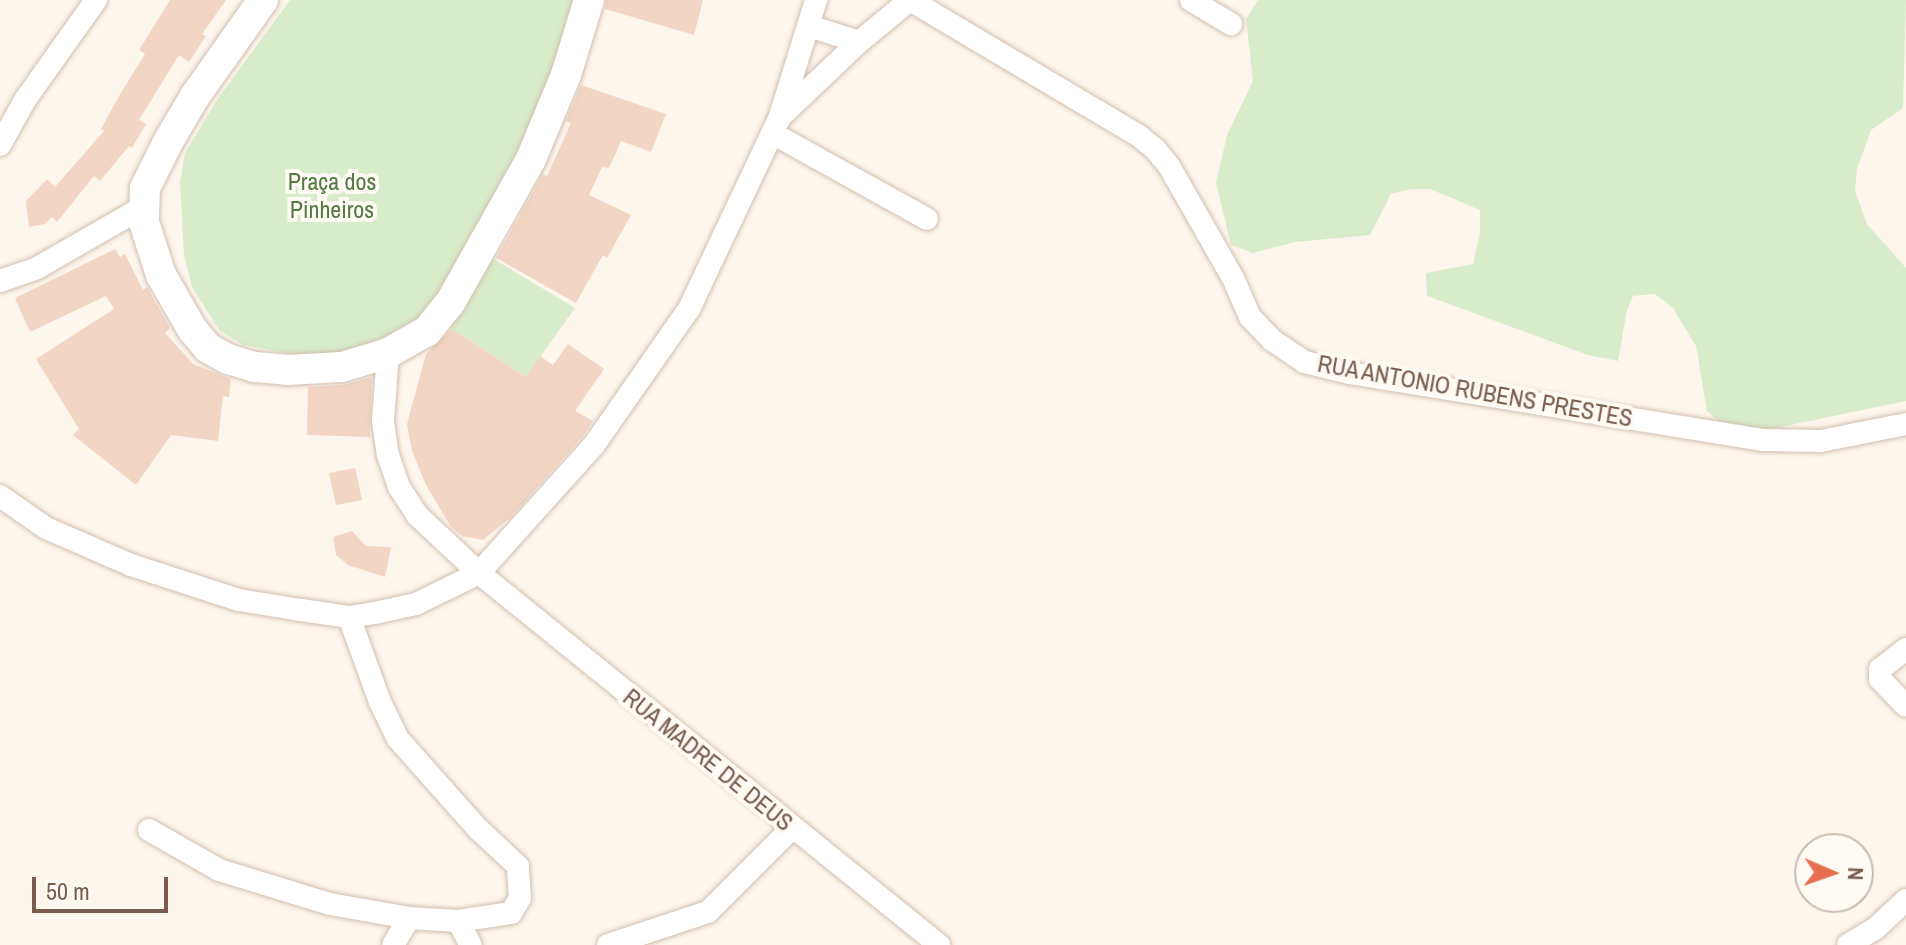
<!DOCTYPE html>
<meta charset="utf-8">
<style>
body{margin:0}
#map{position:relative;width:1906px;height:945px;overflow:hidden;background:#fdf6ec;font-family:"Archivo Narrow",sans-serif}
div>[style]{position:absolute}
[style*='--x']{left:calc(var(--x)*1px);top:calc(var(--y)*1px);width:calc(var(--w)*1px);rotate:calc(var(--a)*1deg)}
.green>*{inset:0;background:#d8ecc9}
.building>*{inset:0;background:#f3d5c3}
.roads{filter:drop-shadow(0 0 2px #d1beb0) drop-shadow(0 0 2px #d1beb0)}
.minor>*{height:22px;margin:-11px;padding:0 11px;transform-origin:11px;border-radius:11px;background:#fff}
.secondary>*{height:30px;margin:-15px;padding:0 15px;transform-origin:15px;border-radius:15px;background:#fff}
span{translate:-50% -50%;white-space:nowrap;text-align:center;line-height:1.15;-webkit-text-stroke:8px #fffaf3;paint-order:stroke}
.park-label{font-size:24px;color:#537a41}
.street-label{font-size:24px;color:#7a5c4d}
.north{position:absolute;left:1794px;top:833px;width:80px;height:80px;box-sizing:border-box;background:#fffaf3;border:2px solid #cabbb1;border-radius:50%;rotate:92deg;font-size:22px;font-weight:700;line-height:32px;text-align:center;color:#7a5c4d}
.north::after{content:'';display:block;margin:auto;width:28px;height:36px;background:#e76f51;clip-path:polygon(50% 0,100% 100%,50% 72%,0 100%)}
.scale{position:absolute;left:32px;top:877px;width:136px;height:36px;box-sizing:border-box;border:4px solid #7a5c4d;border-top:0;padding-left:10px;font-size:24px;line-height:28px;white-space:nowrap;color:#7a5c4d;-webkit-text-stroke:6px #fffaf3;paint-order:stroke}
</style>
<div id="map">
<div class="green">
<i style="clip-path:polygon(290px 0,579px 0,521px 150px,437px 306px,386px 344px,309px 357px,243px 345px,219px 330px,192px 287px,184px 256px,180px 182px,185px 153px,217px 100px)"></i>
<i style="clip-path:polygon(1258px 0,1906px 0,1903px 108px,1871px 130px,1857px 169px,1855px 191px,1867px 224px,1906px 268px,1906px 401px,1771px 429px,1727px 428px,1707px 411px,1696px 346px,1673px 308px,1655px 294px,1633px 296px,1627px 310px,1618px 361px,1588px 355px,1427px 296px,1426px 273px,1473px 264px,1480px 233px,1480px 210px,1430px 189px,1411px 189px,1391px 194px,1370px 235px,1295px 242px,1253px 253px,1231px 245px,1216px 183px,1227px 135px,1253px 81px,1246px 19px)"></i>
<i style="clip-path:polygon(492px 258px,575px 308px,526px 377px,449px 327px)"></i>
</div>
<div class="building">
<i style="clip-path:polygon(170px 0,226px 0,202px 34px,206px 36px,189px 62px,179px 55px,139px 120px,146px 124px,132px 148px,129px 146px,100px 181px,94px 176px,57px 222px,52px 217px,45px 224px,29px 227px,26px 201px,47px 179px,55px 187px,104px 131px,101px 129px,119px 96px,145px 54px,139px 50px)"></i>
<i style="clip-path:polygon(606px 0,703px 0,694px 35px,605px 9px)"></i>
<i style="clip-path:polygon(581px 85px,666px 114px,651px 152px,621px 141px,609px 168px,602px 167px,589px 195px,631px 215px,607px 258px,603px 255px,576px 303px,496px 258px,543px 174px,547px 176px,571px 123px,566px 121px)"></i>
<i style="clip-path:polygon(115px 249px,120px 257px,125px 254px,143px 290px,147px 287px,170px 328px,165px 333px,193px 364px,231px 379px,229px 397px,223px 396px,218px 441px,171px 435px,136px 485px,73px 435px,79px 429px,36px 359px,114px 309px,106px 296px,30px 332px,15px 298px)"></i>
<i style="clip-path:polygon(452px 329px,526px 377px,540px 356px,553px 365px,568px 344px,604px 369px,575px 411px,593px 421px,583px 436px,512px 516px,483px 540px,462px 536px,451px 527px,426px 485px,412px 451px,407px 424px,426px 354px)"></i>
<i style="clip-path:polygon(367px 378px,372px 378px,370px 437px,307px 435px,308px 387px,343px 385px)"></i>
<i style="clip-path:polygon(355px 468px,362px 500px,336px 505px,329px 473px)"></i>
<i style="clip-path:polygon(352px 531px,366px 546px,391px 547px,385px 577px,348px 565px,336px 555px,333px 537px)"></i>
</div>
<div class="roads">
<div class="minor">
<i style="--x:910;--y:0;--w:266;--a:30.7"></i>
<i style="--x:1139;--y:136;--w:22;--a:39"></i>
<i style="--x:1156;--y:150;--w:21;--a:51"></i>
<i style="--x:1169;--y:166;--w:129;--a:60.3"></i>
<i style="--x:1233;--y:278;--w:43;--a:66.4"></i>
<i style="--x:1250;--y:317;--w:32;--a:46"></i>
<i style="--x:1272;--y:340;--w:40;--a:34"></i>
<i style="--x:1305;--y:362;--w:45;--a:14"></i>
<i style="--x:1349;--y:373;--w:420;--a:9.2"></i>
<i style="--x:1764;--y:440;--w:57;--a:1"></i>
<i style="--x:1821;--y:441;--w:87;--a:-11.3"></i>
<i style="--x:1191;--y:0;--w:47;--a:31"></i>
<i style="--x:809;--y:26;--w:52;--a:17.7"></i>
<i style="--x:782;--y:115;--w:106;--a:-43.5"></i>
<i style="--x:859;--y:42;--w:66;--a:-39.5"></i>
<i style="--x:772;--y:133;--w:177;--a:29"></i>
<i style="--x:0;--y:145;--w:51;--a:-60.9"></i>
<i style="--x:25;--y:100;--w:123;--a:-54.6"></i>
<i style="--x:0;--y:281;--w:39;--a:-19"></i>
<i style="--x:37;--y:268;--w:122;--a:-29.9"></i>
<i style="--x:388;--y:353;--w:68;--a:94.2"></i>
<i style="--x:383;--y:421;--w:34;--a:82"></i>
<i style="--x:388;--y:455;--w:34;--a:71"></i>
<i style="--x:399;--y:487;--w:33;--a:57"></i>
<i style="--x:417;--y:515;--w:85;--a:43.1"></i>
<i style="--x:479;--y:573;--w:592;--a:38.96"></i>
<i style="--x:0;--y:496;--w:56;--a:34.8"></i>
<i style="--x:46;--y:528;--w:93;--a:23.5"></i>
<i style="--x:131;--y:565;--w:114;--a:18"></i>
<i style="--x:239;--y:600;--w:63;--a:9.2"></i>
<i style="--x:301;--y:610;--w:49;--a:8.3"></i>
<i style="--x:349;--y:617;--w:30;--a:-9"></i>
<i style="--x:379;--y:612;--w:38;--a:-12"></i>
<i style="--x:416;--y:604;--w:70;--a:-26.2"></i>
<i style="--x:479;--y:573;--w:172;--a:-48.1"></i>
<i style="--x:594;--y:445;--w:166;--a:-55.1"></i>
<i style="--x:689;--y:309;--w:210;--a:-64.7"></i>
<i style="--x:779;--y:119;--w:125;--a:-72.7"></i>
<i style="--x:1906;--y:649;--w:33;--a:142"></i>
<i style="--x:1880;--y:669;--w:10;--a:90"></i>
<i style="--x:1880;--y:679;--w:37;--a:46"></i>
<i style="--x:149;--y:830;--w:81;--a:29.7"></i>
<i style="--x:219;--y:870;--w:116;--a:17"></i>
<i style="--x:330;--y:904;--w:80;--a:10"></i>
<i style="--x:409;--y:918;--w:49;--a:3.5"></i>
<i style="--x:458;--y:921;--w:54;--a:-8.6"></i>
<i style="--x:511;--y:913;--w:17;--a:-59"></i>
<i style="--x:520;--y:898;--w:32;--a:-94"></i>
<i style="--x:518;--y:866;--w:54;--a:-137.2"></i>
<i style="--x:478;--y:829;--w:120;--a:-131.6"></i>
<i style="--x:398;--y:739;--w:41;--a:-115.9"></i>
<i style="--x:380;--y:702;--w:90;--a:-110"></i>
<i style="--x:458;--y:921;--w:27;--a:62"></i>
<i style="--x:393;--y:945;--w:31;--a:-59"></i>
<i style="--x:608;--y:945;--w:105;--a:-18.3"></i>
<i style="--x:708;--y:912;--w:119;--a:-45"></i>
<i style="--x:1848;--y:945;--w:31;--a:-31"></i>
<i style="--x:1875;--y:929;--w:42;--a:-43.1"></i>
</div>
<div class="secondary">
<i style="--x:263;--y:0;--w:118;--a:125.3"></i>
<i style="--x:195;--y:96;--w:53;--a:120.4"></i>
<i style="--x:168;--y:142;--w:51;--a:116.6"></i>
<i style="--x:145;--y:188;--w:34;--a:92"></i>
<i style="--x:144;--y:222;--w:56;--a:72.2"></i>
<i style="--x:161;--y:275;--w:62;--a:60.1"></i>
<i style="--x:192;--y:329;--w:25;--a:50"></i>
<i style="--x:208;--y:348;--w:23;--a:29"></i>
<i style="--x:228;--y:359;--w:28;--a:17"></i>
<i style="--x:255;--y:367;--w:32;--a:5"></i>
<i style="--x:287;--y:370;--w:55;--a:-3.1"></i>
<i style="--x:342;--y:367;--w:48;--a:-16.9"></i>
<i style="--x:388;--y:353;--w:45;--a:-29.4"></i>
<i style="--x:427;--y:331;--w:36;--a:-51"></i>
<i style="--x:450;--y:303;--w:165;--a:-60.6"></i>
<i style="--x:531;--y:159;--w:91;--a:-67.4"></i>
<i style="--x:566;--y:75;--w:78;--a:-73"></i>
</div>
</div>
<div class="park-label">
<span style="left:332px;top:196px">Praça dos<br>Pinheiros</span>
</div>
<div class="street-label">
<span style="left:1475px;top:391px;rotate:10deg">RUA ANTONIO RUBENS PRESTES</span>
<span style="left:708px;top:760px;rotate:39deg">RUA MADRE DE DEUS</span>
</div>
<div class="north">N</div>
<div class="scale">50 m</div>
</div>
